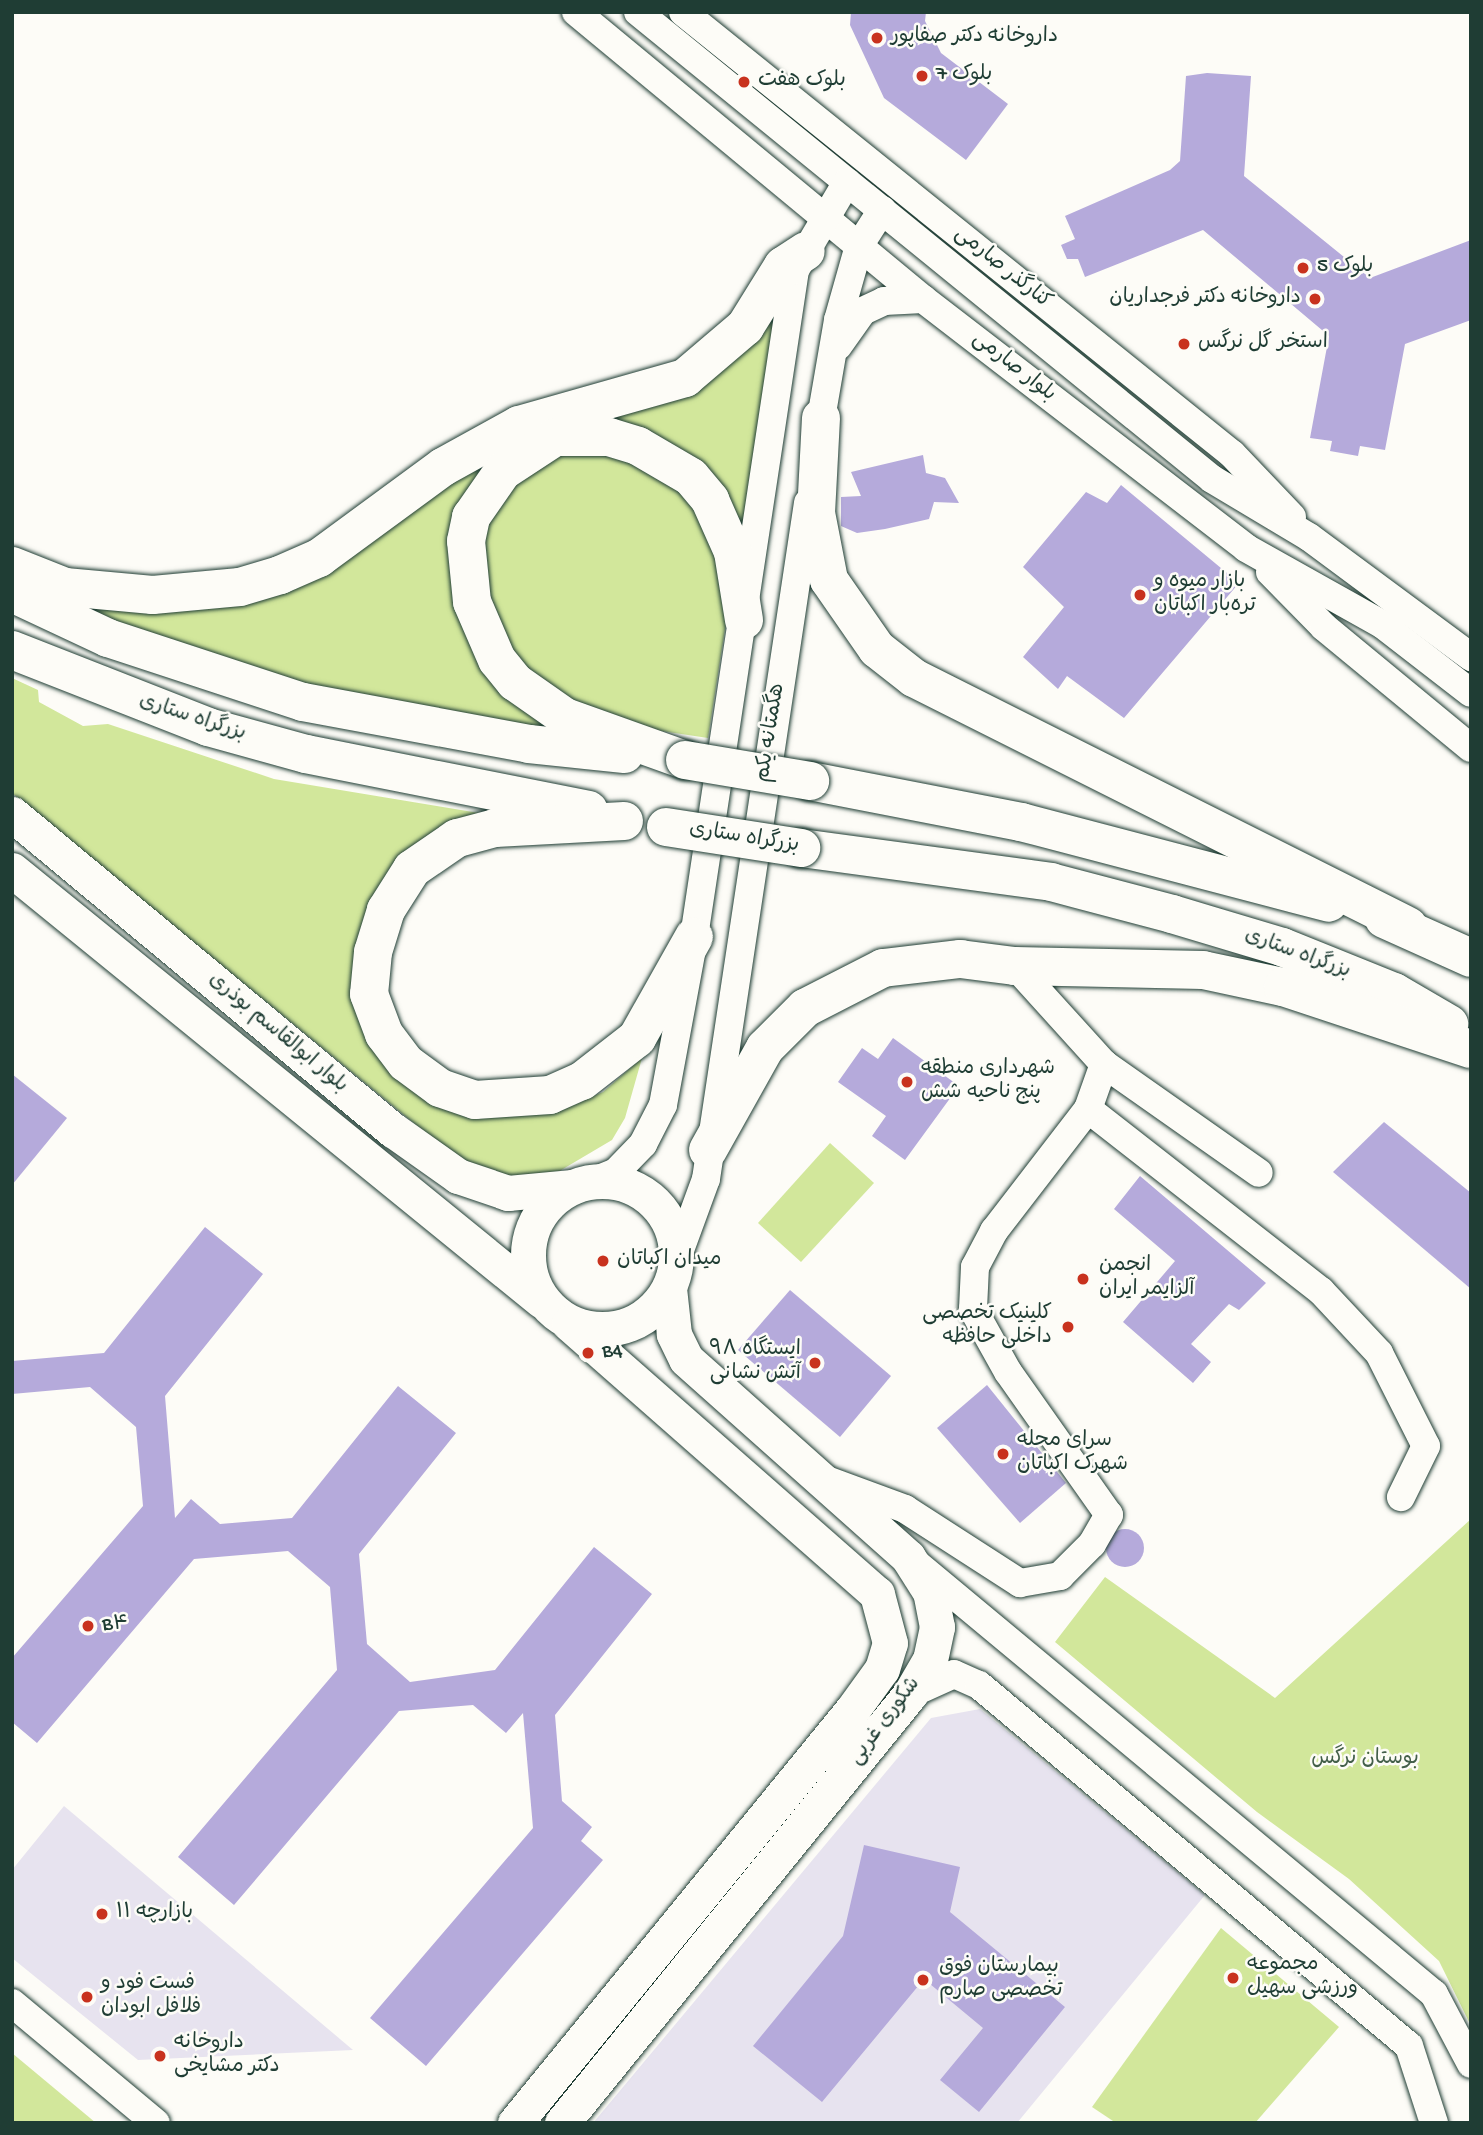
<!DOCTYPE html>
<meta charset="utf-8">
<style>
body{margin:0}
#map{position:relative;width:1483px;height:2135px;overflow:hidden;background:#fdfcf7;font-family:"Gochi Hand","Playpen Sans Arabic",sans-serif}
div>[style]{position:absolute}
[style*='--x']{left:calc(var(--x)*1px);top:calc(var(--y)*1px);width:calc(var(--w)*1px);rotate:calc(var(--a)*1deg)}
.built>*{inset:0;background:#e7e3ef}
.green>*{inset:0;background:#d2e79b}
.building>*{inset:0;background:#b5aadb}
.round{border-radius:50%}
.roads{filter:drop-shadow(0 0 2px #1f3d34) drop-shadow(0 0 2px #1f3d34)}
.minor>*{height:28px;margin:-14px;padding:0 14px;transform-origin:14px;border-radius:14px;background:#fdfcf7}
.major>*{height:35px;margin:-17.5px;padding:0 17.5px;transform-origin:17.5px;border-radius:17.5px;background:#fdfcf7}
.major>.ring{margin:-17.5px;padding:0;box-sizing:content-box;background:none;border:35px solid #fdfcf7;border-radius:50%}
.highway>*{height:38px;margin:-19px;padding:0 19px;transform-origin:19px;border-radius:19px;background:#fdfcf7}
.bridges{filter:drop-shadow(0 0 2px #1f3d34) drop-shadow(0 0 2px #1f3d34)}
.highway-bridge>*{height:38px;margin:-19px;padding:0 19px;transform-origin:19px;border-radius:19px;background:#fdfcf7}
.dots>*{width:19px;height:19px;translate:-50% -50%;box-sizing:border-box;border:4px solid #fdfcf7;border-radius:50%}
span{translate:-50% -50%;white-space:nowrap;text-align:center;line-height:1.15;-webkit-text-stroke:5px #fdfcf7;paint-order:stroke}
.poi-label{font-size:21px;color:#1f3d34}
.left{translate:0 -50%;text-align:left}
.right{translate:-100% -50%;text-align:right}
.street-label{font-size:21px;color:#1f3d34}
.park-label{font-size:21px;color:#435f49}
.frame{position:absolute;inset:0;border:14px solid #1f3d34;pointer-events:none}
</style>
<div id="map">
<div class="built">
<i style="clip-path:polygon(980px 1709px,1205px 1895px,1017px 2123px,593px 2123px,931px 1718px)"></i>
<i style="clip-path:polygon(64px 1806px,353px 2050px,138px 2060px,12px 1958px,12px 1870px)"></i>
</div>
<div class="green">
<i style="clip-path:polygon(779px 291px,750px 484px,739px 542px,585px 412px,647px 400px)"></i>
<i style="clip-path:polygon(529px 433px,455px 575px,573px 732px,323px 696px,109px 625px,40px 587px,219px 597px)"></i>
<i style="clip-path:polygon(621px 450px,690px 492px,730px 597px,708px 738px,601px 722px,565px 706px,498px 637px,477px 552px,501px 489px,543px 455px)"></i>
<i style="clip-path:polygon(12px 678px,38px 690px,39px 702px,83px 726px,108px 724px,274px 779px,479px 813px,369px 915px,404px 1072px,577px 1103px,603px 1092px,642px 1058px,625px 1118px,612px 1140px,546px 1179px,503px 1176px,454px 1156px,12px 793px)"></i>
<i style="clip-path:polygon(830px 1143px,874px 1183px,801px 1262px,758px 1223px)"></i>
<i style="clip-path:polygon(1471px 1519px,1471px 2026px,1439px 1961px,1349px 1879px,1257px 1812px,1055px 1642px,1105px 1577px,1275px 1698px)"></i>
<i style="clip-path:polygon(1221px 1928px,1339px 2027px,1255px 2123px,1116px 2123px,1092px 2107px)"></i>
<i style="clip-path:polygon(12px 2053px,96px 2123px,12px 2123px)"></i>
</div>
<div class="building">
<i style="clip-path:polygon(851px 12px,926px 12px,925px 21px,941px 53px,1008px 104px,966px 160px,884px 98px,850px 25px)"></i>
<i style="clip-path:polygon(1207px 73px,1251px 76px,1244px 176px,1370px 278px,1471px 240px,1471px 320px,1405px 344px,1385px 450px,1360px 446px,1358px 456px,1330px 451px,1332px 441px,1310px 438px,1329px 336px,1203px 230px,1085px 277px,1078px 259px,1067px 259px,1061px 245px,1075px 239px,1065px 216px,1170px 170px,1180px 161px,1186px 76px)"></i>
<i style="clip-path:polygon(923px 455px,926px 473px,945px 478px,959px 503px,934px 502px,929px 519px,885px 529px,857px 533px,841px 526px,841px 497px,861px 496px,851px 472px)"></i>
<i style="clip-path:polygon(1121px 485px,1239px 583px,1124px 718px,1067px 676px,1058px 689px,1023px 657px,1064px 607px,1023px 567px,1086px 492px,1107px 503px)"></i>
<i style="clip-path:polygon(893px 1038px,959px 1086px,905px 1160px,872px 1136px,886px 1116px,838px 1082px,862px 1048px,878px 1059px)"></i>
<i style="clip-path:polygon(12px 1074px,67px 1118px,12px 1185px)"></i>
<i style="clip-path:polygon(1384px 1122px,1471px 1193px,1471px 1289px,1333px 1172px)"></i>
<i style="clip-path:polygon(1140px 1176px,1266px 1283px,1239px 1310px,1229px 1304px,1191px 1344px,1211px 1362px,1193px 1383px,1123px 1322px,1175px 1261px,1114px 1209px)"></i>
<i style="clip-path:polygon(205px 1227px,263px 1274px,165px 1396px,175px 1518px,191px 1499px,220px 1524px,292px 1518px,398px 1386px,456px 1433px,359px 1554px,367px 1644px,410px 1682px,495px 1670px,594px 1547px,652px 1594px,555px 1715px,562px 1801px,592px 1827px,581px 1841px,603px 1860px,426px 2066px,370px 2018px,533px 1828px,523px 1713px,506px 1733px,473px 1705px,399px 1711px,234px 1905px,178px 1857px,337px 1670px,330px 1587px,288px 1551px,194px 1559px,37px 1743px,12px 1722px,12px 1658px,143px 1506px,136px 1427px,90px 1387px,12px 1394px,12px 1361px,104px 1353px)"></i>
<i style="clip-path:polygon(790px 1290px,891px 1376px,840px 1437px,738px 1350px)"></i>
<i style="clip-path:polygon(987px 1385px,1066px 1483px,1020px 1523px,937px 1428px)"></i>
<i class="round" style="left:1106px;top:1529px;width:38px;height:38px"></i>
<i style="clip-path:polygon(864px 1845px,960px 1867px,950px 1912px,1065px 2007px,979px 2112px,940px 2080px,983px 2028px,924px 1979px,822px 2102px,753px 2046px,843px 1936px)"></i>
</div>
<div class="roads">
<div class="minor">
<i style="--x:576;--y:12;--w:450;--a:39.6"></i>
<i style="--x:923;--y:299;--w:408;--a:37.6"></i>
<i style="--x:1246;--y:548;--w:157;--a:29.3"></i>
<i style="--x:1383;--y:625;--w:111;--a:37.7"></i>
<i style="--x:638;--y:12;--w:740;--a:39.13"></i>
<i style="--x:1212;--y:479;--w:113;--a:30.9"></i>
<i style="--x:1309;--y:537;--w:202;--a:36.5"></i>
<i style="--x:683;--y:12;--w:705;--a:38.84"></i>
<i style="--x:1232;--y:454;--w:87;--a:46.4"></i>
<i style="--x:838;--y:346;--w:43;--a:-54.5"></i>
<i style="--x:863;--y:311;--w:23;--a:-25"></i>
<i style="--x:884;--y:301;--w:39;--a:-3"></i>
<i style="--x:818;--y:436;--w:118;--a:-80.2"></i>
<i style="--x:838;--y:320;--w:77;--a:-74.2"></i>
<i style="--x:859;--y:246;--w:43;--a:-57.4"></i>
<i style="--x:1270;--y:572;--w:77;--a:45.5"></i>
<i style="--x:1324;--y:627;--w:190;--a:39.5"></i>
<i style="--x:1104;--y:1064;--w:189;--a:35.1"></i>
<i style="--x:1088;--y:1109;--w:296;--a:38"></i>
<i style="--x:1321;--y:1291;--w:85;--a:46.9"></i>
<i style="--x:1379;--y:1353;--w:104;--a:63.2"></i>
<i style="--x:1426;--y:1446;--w:57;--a:116.1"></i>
<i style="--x:594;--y:1181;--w:24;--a:-22"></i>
<i style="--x:616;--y:1172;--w:39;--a:-46"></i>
<i style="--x:643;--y:1144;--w:44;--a:-62.9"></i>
<i style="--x:663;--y:1105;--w:171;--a:-79.5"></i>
<i style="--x:694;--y:937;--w:675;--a:-81.39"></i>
<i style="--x:795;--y:270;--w:102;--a:-59.4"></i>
<i style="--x:676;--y:1261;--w:87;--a:-69.9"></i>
<i style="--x:706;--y:1179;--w:684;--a:-81.42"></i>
<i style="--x:829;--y:1481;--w:81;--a:20.2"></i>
<i style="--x:905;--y:1509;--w:137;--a:32.8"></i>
<i style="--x:1020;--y:1583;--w:41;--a:-9.9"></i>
<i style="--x:1060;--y:1576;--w:45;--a:-45"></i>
<i style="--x:1092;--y:1544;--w:34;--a:-60"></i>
<i style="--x:1109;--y:1515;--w:175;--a:-125.2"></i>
<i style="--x:1008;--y:1372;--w:72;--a:-119.1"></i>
<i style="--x:973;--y:1309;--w:42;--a:-87.3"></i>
<i style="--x:975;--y:1267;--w:41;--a:-62.2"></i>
<i style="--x:994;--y:1231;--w:154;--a:-52.4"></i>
<i style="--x:1088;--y:1109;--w:48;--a:-70.4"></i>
<i style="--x:1104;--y:1064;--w:132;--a:-132.2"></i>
<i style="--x:918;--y:1565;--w:671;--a:39.74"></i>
<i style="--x:1434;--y:1994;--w:79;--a:62.1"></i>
<i style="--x:910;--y:1694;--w:48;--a:-24.4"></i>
<i style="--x:954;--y:1674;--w:27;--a:24"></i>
<i style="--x:979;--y:1685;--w:561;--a:40.01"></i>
<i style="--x:1409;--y:2046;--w:81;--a:72"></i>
<i style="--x:12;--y:2003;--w:187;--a:39.8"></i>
</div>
<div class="major">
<i style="--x:12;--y:814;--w:495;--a:39.7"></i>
<i style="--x:393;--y:1130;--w:80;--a:35.3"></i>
<i style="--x:458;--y:1176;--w:53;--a:18.8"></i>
<i style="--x:508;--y:1193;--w:62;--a:-5.5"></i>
<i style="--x:12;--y:870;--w:682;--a:39.11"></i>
<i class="ring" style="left:528px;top:1181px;width:113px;height:113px"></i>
<i style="--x:515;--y:2123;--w:534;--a:-50.77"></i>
<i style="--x:853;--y:1709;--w:49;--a:-54.1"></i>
<i style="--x:882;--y:1669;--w:27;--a:-73"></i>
<i style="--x:890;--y:1643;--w:51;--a:-104.9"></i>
<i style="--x:877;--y:1594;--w:410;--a:-138.7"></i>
<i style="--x:562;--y:2123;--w:552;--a:-50.95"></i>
<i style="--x:910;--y:1694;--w:39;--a:-60"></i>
<i style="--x:930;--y:1660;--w:34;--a:-78"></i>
<i style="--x:937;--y:1627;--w:36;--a:-101"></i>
<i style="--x:930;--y:1592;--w:41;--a:-122.2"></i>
<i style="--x:908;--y:1557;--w:297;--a:-138.3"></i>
<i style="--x:686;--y:1359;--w:28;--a:-116"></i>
<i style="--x:674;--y:1334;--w:46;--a:-96.2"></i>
</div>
<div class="highway">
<i style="--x:821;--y:418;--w:95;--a:93"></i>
<i style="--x:816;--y:513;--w:68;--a:79"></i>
<i style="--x:829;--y:580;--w:84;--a:55.2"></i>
<i style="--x:877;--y:649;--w:47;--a:38.1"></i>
<i style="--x:914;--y:678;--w:553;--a:26.66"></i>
<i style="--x:12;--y:566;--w:57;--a:21.6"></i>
<i style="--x:65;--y:587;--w:88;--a:5.2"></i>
<i style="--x:153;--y:595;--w:87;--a:-5.3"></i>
<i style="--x:240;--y:587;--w:42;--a:-16.7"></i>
<i style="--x:280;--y:575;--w:43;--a:-23.6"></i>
<i style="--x:319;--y:558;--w:154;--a:-36.3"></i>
<i style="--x:443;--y:467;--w:87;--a:-28.9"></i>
<i style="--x:519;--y:425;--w:173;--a:-15.8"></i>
<i style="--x:685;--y:378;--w:79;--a:-40.4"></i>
<i style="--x:745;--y:327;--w:72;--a:-58.1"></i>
<i style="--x:783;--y:266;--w:27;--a:-33"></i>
<i style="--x:12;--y:593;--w:106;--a:25.1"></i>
<i style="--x:108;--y:638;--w:205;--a:18.2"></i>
<i style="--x:303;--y:702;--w:230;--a:10.5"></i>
<i style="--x:529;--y:744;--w:96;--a:6"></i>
<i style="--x:12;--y:650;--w:211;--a:21.4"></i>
<i style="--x:208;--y:727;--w:102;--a:15.4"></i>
<i style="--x:306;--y:754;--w:288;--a:11.2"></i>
<i style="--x:685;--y:760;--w:127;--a:-160.3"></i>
<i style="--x:565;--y:717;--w:61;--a:-145"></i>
<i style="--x:515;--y:682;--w:28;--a:-129"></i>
<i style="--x:497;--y:660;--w:63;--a:-113.3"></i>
<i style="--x:472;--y:602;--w:61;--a:-95.6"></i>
<i style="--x:466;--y:541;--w:25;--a:-78"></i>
<i style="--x:471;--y:517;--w:56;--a:-55.2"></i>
<i style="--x:503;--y:471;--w:62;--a:-33.2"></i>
<i style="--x:555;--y:437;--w:54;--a:0"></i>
<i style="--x:609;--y:437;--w:30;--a:17"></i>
<i style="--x:638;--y:446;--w:61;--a:30.3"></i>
<i style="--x:691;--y:477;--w:30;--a:50"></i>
<i style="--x:710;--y:500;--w:57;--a:66.1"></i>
<i style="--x:733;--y:552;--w:69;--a:80.8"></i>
<i style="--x:810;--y:781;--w:215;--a:11"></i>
<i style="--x:1021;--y:822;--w:318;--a:14.7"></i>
<i style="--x:624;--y:821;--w:129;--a:176.9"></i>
<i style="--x:495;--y:828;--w:39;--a:165"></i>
<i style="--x:457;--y:838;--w:55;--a:145.4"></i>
<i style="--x:412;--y:869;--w:49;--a:122.4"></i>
<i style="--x:386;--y:910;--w:44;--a:107.2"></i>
<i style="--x:373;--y:952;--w:42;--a:95.4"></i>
<i style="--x:369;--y:994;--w:43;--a:69.4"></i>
<i style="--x:384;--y:1034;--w:36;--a:53"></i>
<i style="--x:406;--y:1063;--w:42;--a:36.3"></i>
<i style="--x:440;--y:1088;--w:37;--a:19"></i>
<i style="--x:475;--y:1100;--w:75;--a:-3.8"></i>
<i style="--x:550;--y:1095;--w:35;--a:-24"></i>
<i style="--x:582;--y:1081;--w:70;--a:-38"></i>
<i style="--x:637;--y:1038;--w:116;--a:-60.6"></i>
<i style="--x:801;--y:848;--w:252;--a:7.7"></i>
<i style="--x:1051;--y:882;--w:125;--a:14.8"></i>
<i style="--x:1172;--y:914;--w:115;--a:16.7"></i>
<i style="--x:1282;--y:947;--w:121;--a:21.9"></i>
<i style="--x:1394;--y:992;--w:64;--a:30.2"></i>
<i style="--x:1384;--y:919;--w:95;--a:24.1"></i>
<i style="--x:708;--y:1150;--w:117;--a:-60.8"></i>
<i style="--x:765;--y:1048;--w:57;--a:-45"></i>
<i style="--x:805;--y:1008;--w:88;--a:-27.1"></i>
<i style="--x:883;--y:968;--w:78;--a:-6.7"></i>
<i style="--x:960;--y:959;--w:55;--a:7.3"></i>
<i style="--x:1015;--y:966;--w:188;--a:1.2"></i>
<i style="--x:1203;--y:970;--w:82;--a:12"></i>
<i style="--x:1283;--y:987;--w:198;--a:18.3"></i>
</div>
</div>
<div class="bridges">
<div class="highway-bridge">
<i style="--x:685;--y:760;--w:127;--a:9.5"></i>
<i style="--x:666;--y:827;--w:137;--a:8.8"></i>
</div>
</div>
<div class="dots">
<i style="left:877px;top:38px;background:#c8321e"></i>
<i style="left:922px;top:76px;background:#c8321e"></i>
<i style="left:744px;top:82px;background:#c8321e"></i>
<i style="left:1303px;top:268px;background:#c8321e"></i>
<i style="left:1315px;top:299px;background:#c8321e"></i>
<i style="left:1184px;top:344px;background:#c8321e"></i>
<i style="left:1140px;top:595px;background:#c8321e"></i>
<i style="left:907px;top:1082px;background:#c8321e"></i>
<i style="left:603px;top:1261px;background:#c8321e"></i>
<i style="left:1083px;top:1279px;background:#c8321e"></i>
<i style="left:1068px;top:1327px;background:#c8321e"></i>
<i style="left:588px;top:1353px;background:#c8321e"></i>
<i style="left:815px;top:1363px;background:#c8321e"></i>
<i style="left:1003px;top:1454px;background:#c8321e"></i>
<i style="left:88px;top:1626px;background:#c8321e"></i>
<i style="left:102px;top:1914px;background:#c8321e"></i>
<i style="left:1233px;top:1978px;background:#c8321e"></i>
<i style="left:923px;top:1980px;background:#c8321e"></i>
<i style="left:87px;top:1997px;background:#c8321e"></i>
<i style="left:160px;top:2056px;background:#c8321e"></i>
</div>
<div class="poi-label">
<span class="left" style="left:891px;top:38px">داروخانه دکتر صفاپور</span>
<span class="left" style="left:936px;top:76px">بلوک 7</span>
<span class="left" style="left:758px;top:82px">بلوک هفت</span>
<span class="left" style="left:1317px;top:268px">بلوک 5</span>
<span class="right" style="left:1301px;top:299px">داروخانه دکتر فرجداریان</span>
<span class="left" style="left:1198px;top:344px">استخر گل نرگس</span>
<span class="left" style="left:1154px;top:595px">بازار میوه و<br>تره‌بار اکباتان</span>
<span class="left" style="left:921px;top:1082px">شهرداری منطقه<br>پنج ناحیه شش</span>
<span class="left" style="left:617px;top:1261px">میدان اکباتان</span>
<span class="left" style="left:1099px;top:1279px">انجمن<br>آلزایمر ایران</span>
<span class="right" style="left:1052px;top:1327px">کلینیک تخصصی<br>داخلی حافظه</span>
<span class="right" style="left:801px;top:1363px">ایستگاه ۹۸<br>آتش نشانی</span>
<span class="left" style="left:602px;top:1353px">B4</span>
<span class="left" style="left:1017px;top:1454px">سرای محله<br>شهرک اکباتان</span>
<span class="left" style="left:102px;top:1626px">B۴</span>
<span class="left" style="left:116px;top:1914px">بازارچه ۱۱</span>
<span class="left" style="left:1247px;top:1978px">مجموعه<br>ورزشی سهیل</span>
<span class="left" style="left:939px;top:1980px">بیمارستان فوق<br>تخصصی صارم</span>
<span class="left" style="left:101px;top:1997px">فست فود و<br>فلافل ابودان</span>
<span class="left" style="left:174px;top:2056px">داروخانه<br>دکتر مشایخی</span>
</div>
<div class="street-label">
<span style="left:1002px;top:269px;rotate:39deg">کنارگذر صارمی</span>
<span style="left:1013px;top:368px;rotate:38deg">بلوار صارمی</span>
<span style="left:192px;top:719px;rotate:18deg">بزرگراه ستاری</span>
<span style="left:772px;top:733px;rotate:-81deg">هگمتانه یکم</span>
<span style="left:744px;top:839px;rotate:9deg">بزرگراه ستاری</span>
<span style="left:1297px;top:955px;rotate:20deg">بزرگراه ستاری</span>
<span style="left:277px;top:1034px;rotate:40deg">بلوار ابوالقاسم بوذری</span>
<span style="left:886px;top:1722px;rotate:-53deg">شکوری غربی</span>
</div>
<div class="park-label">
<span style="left:1365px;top:1760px">بوستان نرگس</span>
</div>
<div class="frame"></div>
</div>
